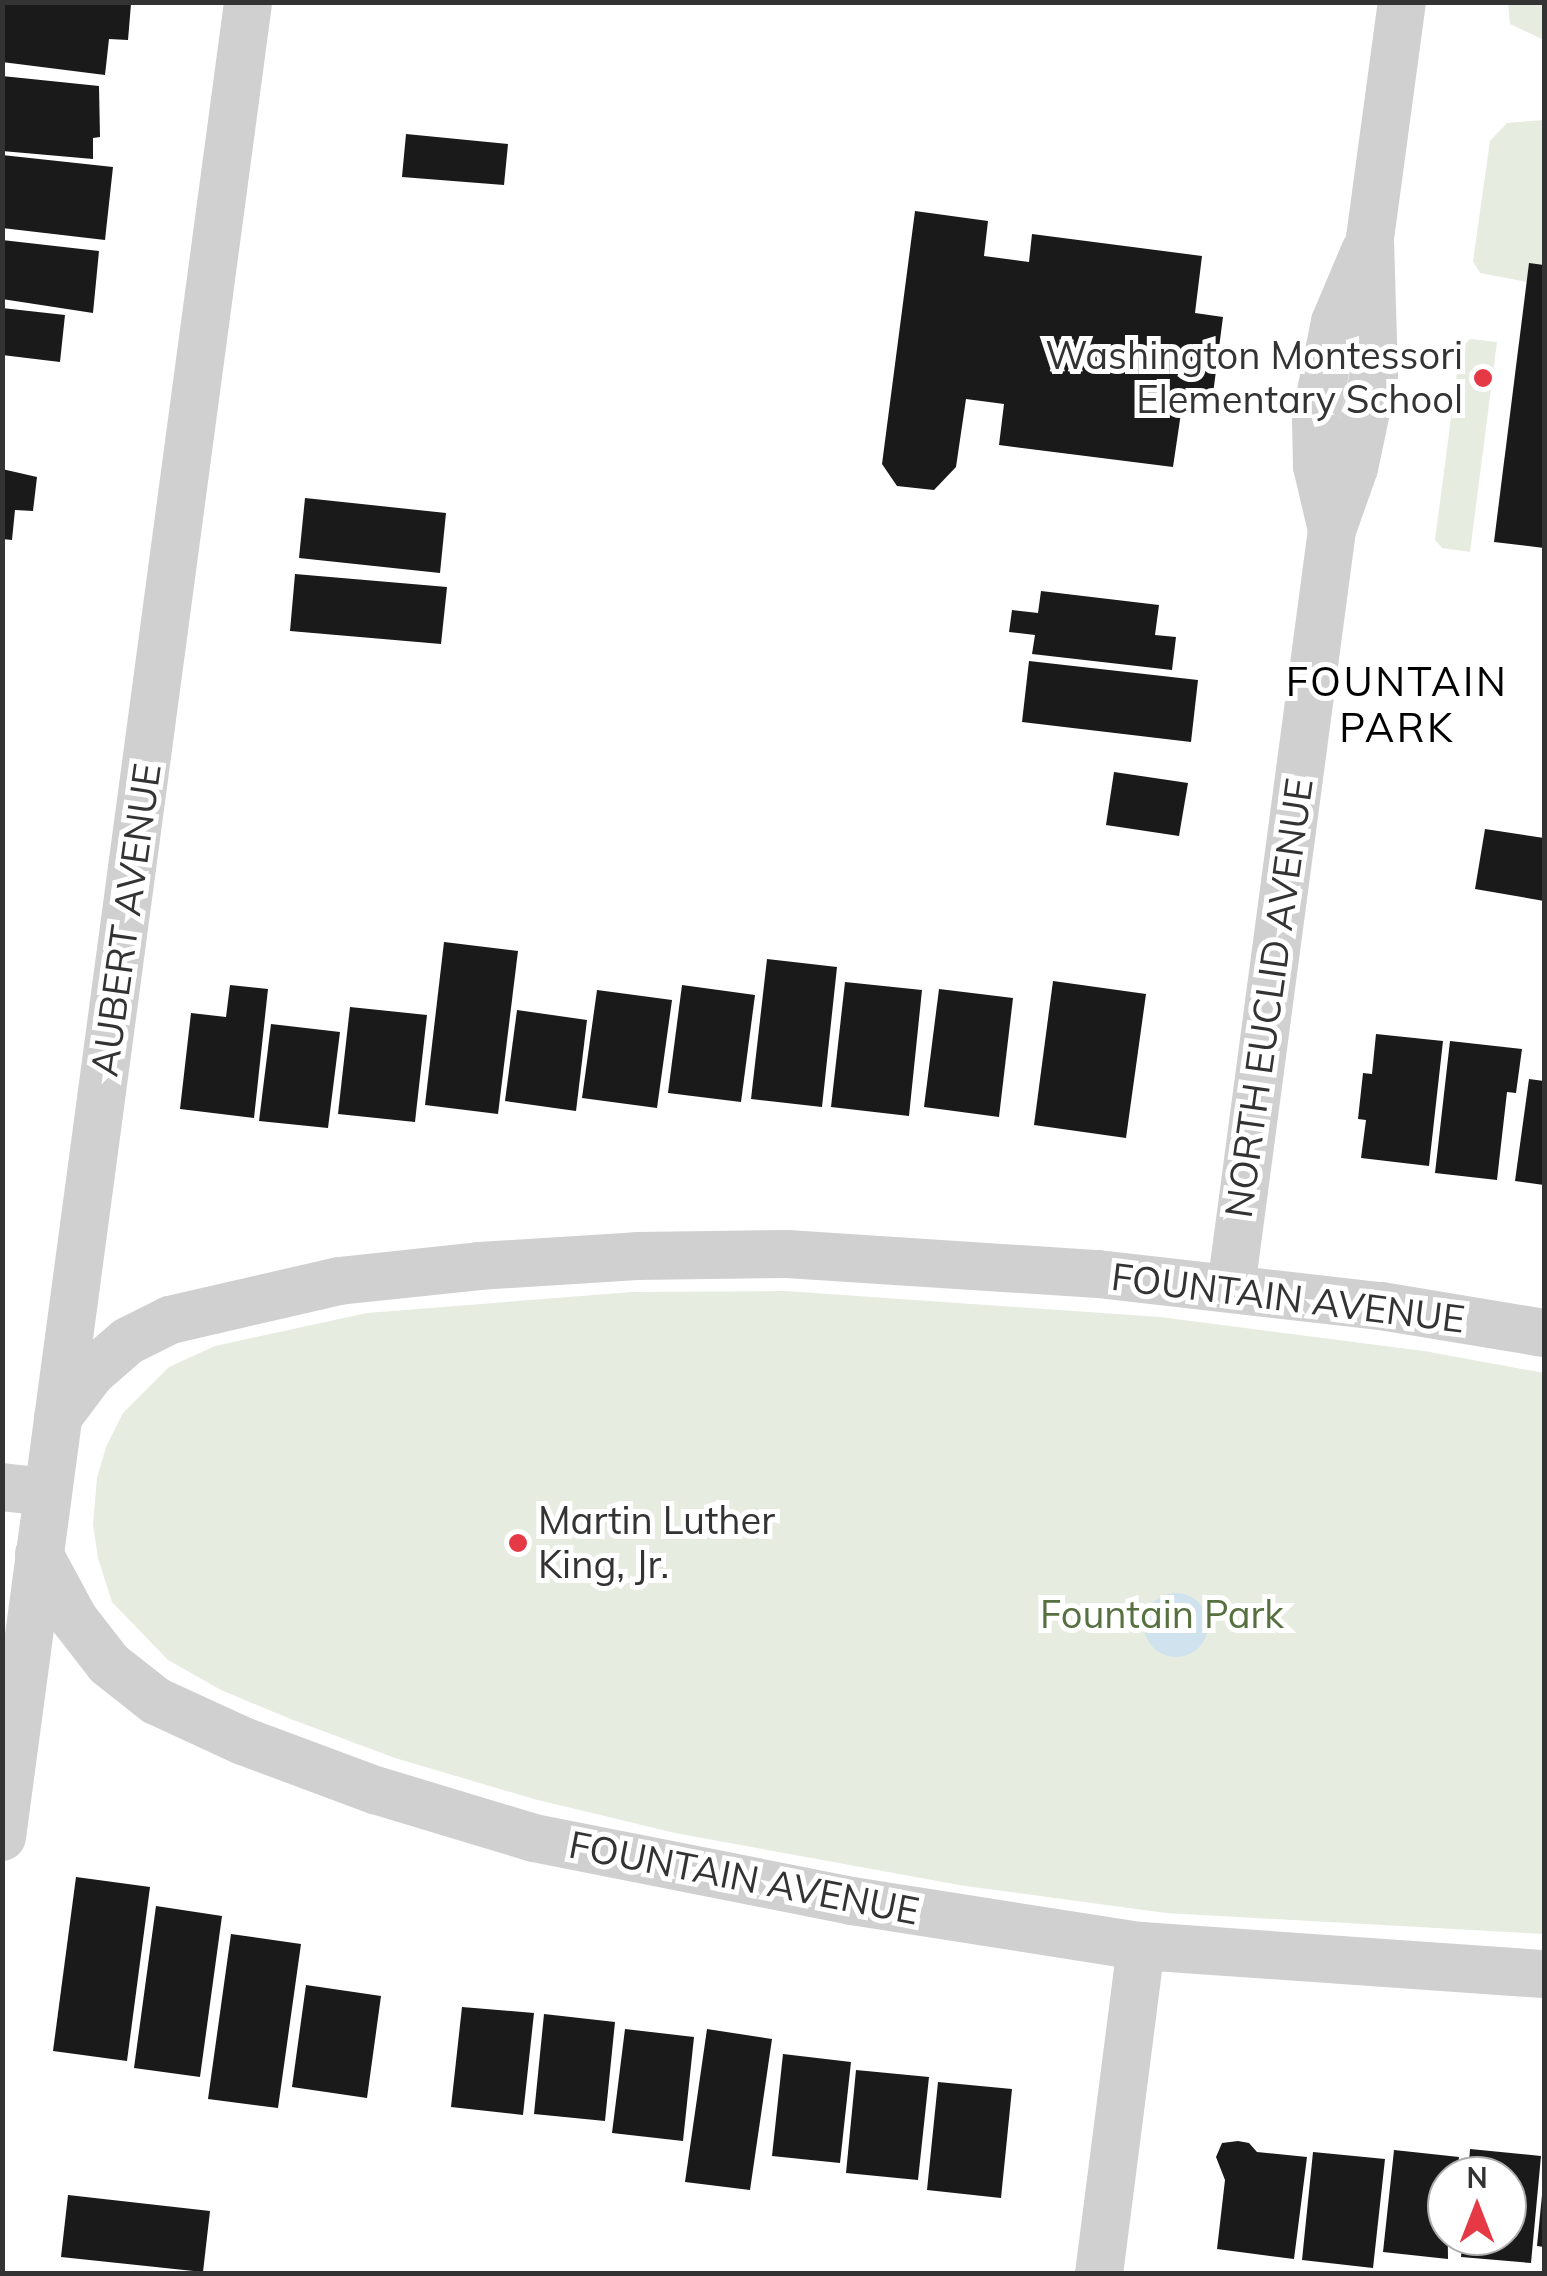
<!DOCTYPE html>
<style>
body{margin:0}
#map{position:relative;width:1547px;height:2276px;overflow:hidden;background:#fff;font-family:Mulish,sans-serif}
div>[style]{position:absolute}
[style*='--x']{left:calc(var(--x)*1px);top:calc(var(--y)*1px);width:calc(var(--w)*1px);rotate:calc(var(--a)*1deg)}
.green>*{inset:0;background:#e6ecdf}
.water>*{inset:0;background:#cfe2ee}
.round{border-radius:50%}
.building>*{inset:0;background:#1a1a1a}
.minor>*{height:48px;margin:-24px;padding:0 24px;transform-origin:24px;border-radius:24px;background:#d0d0d0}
.dots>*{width:28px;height:28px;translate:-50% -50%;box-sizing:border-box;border:5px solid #fff;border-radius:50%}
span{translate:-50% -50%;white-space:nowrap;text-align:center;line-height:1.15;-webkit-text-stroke:10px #fff;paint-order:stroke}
.poi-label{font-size:38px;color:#333}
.right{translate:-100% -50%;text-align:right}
.left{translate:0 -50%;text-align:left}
.street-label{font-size:38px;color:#333}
.park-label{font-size:38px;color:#56703f}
.neighbourhood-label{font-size:40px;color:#000;letter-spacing:2.5px}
.frame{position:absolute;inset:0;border:5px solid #333;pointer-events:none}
.north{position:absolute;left:1427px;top:2156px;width:100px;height:100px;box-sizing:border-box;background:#fff;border:2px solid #adadad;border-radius:50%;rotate:0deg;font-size:28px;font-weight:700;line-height:40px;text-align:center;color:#333}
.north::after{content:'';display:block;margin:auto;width:35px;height:45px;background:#e63946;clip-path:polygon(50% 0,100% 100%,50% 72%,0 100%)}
</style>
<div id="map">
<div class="green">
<i style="clip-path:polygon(1508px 3px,1544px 3px,1544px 40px,1510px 24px)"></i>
<i style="clip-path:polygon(1544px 120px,1544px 265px,1529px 264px,1527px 282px,1480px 273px,1473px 261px,1490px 141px,1507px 123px)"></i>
<i style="clip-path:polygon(1470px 339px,1497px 342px,1470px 552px,1442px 548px,1435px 540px,1460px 350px)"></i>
<i style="clip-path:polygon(786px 1291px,1160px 1317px,1424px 1351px,1544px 1373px,1544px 1934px,1166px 1913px,965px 1886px,675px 1833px,534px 1799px,395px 1758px,288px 1718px,221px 1690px,168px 1660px,112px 1602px,98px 1558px,93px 1524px,97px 1478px,106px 1447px,123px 1413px,169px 1367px,215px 1346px,367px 1313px,632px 1292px)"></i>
</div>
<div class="water">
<i class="round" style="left:1144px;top:1593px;width:64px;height:64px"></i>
</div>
<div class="building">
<i style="clip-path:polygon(2px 2px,131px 4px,128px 40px,109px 39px,105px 75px,2px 62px)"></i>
<i style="clip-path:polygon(2px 76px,99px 86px,100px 137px,93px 138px,93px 159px,2px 151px)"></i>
<i style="clip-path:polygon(406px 134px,508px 144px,504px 185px,402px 177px)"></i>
<i style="clip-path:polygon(2px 155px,113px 167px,105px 240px,2px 228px)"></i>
<i style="clip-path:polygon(915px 211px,988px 221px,984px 256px,1029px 262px,1032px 234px,1202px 256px,1195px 313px,1223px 317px,1210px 417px,1181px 413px,1173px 467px,999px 445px,1004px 404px,966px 399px,956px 467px,934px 490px,897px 486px,882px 464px)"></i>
<i style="clip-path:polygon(2px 240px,99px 251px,93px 313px,2px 299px)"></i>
<i style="clip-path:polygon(1529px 263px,1544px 265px,1544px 548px,1494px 542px)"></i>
<i style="clip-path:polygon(2px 308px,65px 315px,60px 362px,2px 355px)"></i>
<i style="clip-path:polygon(2px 469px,37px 477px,33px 511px,15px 510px,12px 540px,2px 539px)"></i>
<i style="clip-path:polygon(305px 498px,446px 513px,440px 573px,299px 558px)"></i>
<i style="clip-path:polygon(295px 574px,447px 587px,441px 644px,290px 631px)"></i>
<i style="clip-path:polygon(1041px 591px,1159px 605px,1155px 635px,1176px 637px,1172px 670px,1032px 654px,1035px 635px,1009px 632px,1012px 610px,1038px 613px)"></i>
<i style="clip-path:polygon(1029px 661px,1198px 680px,1191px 742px,1022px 722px)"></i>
<i style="clip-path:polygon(1114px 772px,1188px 783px,1179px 836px,1106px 825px)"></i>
<i style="clip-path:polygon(1485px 829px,1544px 838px,1544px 901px,1475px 889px)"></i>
<i style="clip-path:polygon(444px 942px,518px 951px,498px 1114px,425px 1105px)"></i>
<i style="clip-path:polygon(767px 959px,837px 967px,822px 1107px,751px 1099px)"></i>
<i style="clip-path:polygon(1053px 981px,1146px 994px,1126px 1138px,1034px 1125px)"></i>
<i style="clip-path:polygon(845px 982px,922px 990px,909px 1116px,831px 1107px)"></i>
<i style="clip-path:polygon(230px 985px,268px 989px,254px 1118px,180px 1109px,191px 1013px,226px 1017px)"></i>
<i style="clip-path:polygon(682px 985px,755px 995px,741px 1102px,668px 1093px)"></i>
<i style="clip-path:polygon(939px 989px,1013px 998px,999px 1117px,924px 1107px)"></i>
<i style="clip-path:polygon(597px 990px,672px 1000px,657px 1108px,582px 1098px)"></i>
<i style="clip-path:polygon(350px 1007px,427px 1015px,415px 1122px,338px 1114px)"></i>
<i style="clip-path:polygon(517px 1010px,587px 1020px,576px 1111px,505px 1101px)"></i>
<i style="clip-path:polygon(271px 1024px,340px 1032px,328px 1128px,259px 1121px)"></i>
<i style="clip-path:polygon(1376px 1034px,1443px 1041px,1429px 1166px,1361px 1158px,1366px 1120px,1358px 1119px,1363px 1073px,1372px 1074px)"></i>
<i style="clip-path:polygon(1450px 1041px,1522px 1049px,1516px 1093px,1507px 1092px,1497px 1180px,1435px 1173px)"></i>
<i style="clip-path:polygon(1529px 1079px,1544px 1081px,1544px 1185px,1515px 1181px)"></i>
<i style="clip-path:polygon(76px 1877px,150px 1887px,127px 2061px,53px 2051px)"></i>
<i style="clip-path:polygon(156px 1906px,222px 1916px,200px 2077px,134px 2068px)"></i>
<i style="clip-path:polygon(231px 1934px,301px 1944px,278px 2108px,208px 2099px)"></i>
<i style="clip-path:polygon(306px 1985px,381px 1996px,367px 2098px,292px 2087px)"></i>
<i style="clip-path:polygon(462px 2007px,534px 2013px,523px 2115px,451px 2107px)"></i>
<i style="clip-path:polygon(544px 2014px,615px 2022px,605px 2121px,534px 2114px)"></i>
<i style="clip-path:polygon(625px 2029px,694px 2037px,683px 2141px,612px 2133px)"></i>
<i style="clip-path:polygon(707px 2029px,772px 2039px,750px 2190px,685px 2182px)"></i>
<i style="clip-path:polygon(783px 2054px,851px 2062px,840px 2163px,772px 2156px)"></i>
<i style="clip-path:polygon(856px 2070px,929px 2077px,918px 2180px,846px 2173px)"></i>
<i style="clip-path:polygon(938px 2082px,1012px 2089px,1001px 2198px,927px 2190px)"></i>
<i style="clip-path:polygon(1238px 2141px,1249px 2143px,1257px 2152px,1307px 2157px,1294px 2259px,1217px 2249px,1225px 2180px,1216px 2157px,1222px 2143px)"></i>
<i style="clip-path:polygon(1470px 2149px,1541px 2156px,1531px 2263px,1461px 2257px,1463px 2236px,1507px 2236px,1507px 2176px,1468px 2176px)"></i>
<i style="clip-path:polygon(1394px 2150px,1459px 2157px,1457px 2176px,1447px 2176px,1448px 2259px,1383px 2252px)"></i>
<i style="clip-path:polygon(1313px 2152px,1385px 2159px,1373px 2268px,1302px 2260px)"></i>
<i style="clip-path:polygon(68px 2195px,210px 2211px,203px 2272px,61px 2257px)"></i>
<i style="clip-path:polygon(1542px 2195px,1544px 2195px,1544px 2247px,1537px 2246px)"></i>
</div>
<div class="minor">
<i style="--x:1332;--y:530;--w:66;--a:-103.2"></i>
<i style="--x:1317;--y:466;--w:49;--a:-91.2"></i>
<i style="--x:1316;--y:417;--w:97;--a:-78.7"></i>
<i style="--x:1335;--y:322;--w:77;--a:-67.1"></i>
<i style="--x:1231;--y:1288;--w:765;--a:-82.41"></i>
<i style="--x:1332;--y:530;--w:66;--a:-70.5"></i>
<i style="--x:1354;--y:468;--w:96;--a:-78"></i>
<i style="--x:1374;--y:374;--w:136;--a:-91.7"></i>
<i style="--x:1370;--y:238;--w:238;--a:-82.3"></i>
<i style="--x:58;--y:1417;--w:55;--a:-53.1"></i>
<i style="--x:91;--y:1373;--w:49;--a:-40.9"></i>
<i style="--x:128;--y:1341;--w:47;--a:-26.6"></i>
<i style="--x:170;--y:1320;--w:173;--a:-13"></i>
<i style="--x:339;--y:1281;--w:141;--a:-6.1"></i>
<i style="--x:479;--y:1266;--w:158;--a:-3.6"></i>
<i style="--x:637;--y:1256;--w:150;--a:-0.8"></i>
<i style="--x:787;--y:1254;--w:312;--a:3.7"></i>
<i style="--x:1098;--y:1274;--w:285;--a:6.5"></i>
<i style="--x:1381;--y:1306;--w:165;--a:9.4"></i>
<i style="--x:2;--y:1487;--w:44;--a:6.5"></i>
<i style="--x:39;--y:1554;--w:74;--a:61.7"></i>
<i style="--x:74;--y:1619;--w:57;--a:52.1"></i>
<i style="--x:109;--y:1664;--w:60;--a:38.2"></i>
<i style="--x:156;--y:1701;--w:96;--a:24.7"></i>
<i style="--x:243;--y:1741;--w:141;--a:20.4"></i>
<i style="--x:375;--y:1790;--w:166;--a:16.8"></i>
<i style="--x:534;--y:1838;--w:324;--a:11.2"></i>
<i style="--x:852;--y:1901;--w:292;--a:8.9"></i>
<i style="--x:1141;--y:1946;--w:404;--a:4"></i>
<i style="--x:2;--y:1837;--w:1851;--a:-82.36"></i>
<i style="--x:1099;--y:2274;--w:331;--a:-82.7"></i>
</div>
<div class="dots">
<i style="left:1483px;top:378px;background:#e63946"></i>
<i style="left:518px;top:1543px;background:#e63946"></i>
</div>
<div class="poi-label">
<span class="right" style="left:1463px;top:378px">Washington Montessori<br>Elementary School</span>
<span class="left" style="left:538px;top:1543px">Martin Luther<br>King, Jr.</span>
</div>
<div class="street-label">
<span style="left:126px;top:920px;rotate:-82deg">AUBERT AVENUE</span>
<span style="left:1269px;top:998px;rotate:-82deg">NORTH EUCLID AVENUE</span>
<span style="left:1288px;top:1298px;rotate:7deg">FOUNTAIN AVENUE</span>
<span style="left:744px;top:1878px;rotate:11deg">FOUNTAIN AVENUE</span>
</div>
<div class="park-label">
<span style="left:1162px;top:1615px">Fountain Park</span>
</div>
<div class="neighbourhood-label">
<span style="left:1397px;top:704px">FOUNTAIN<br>PARK</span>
</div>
<div class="frame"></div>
<div class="north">N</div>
</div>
